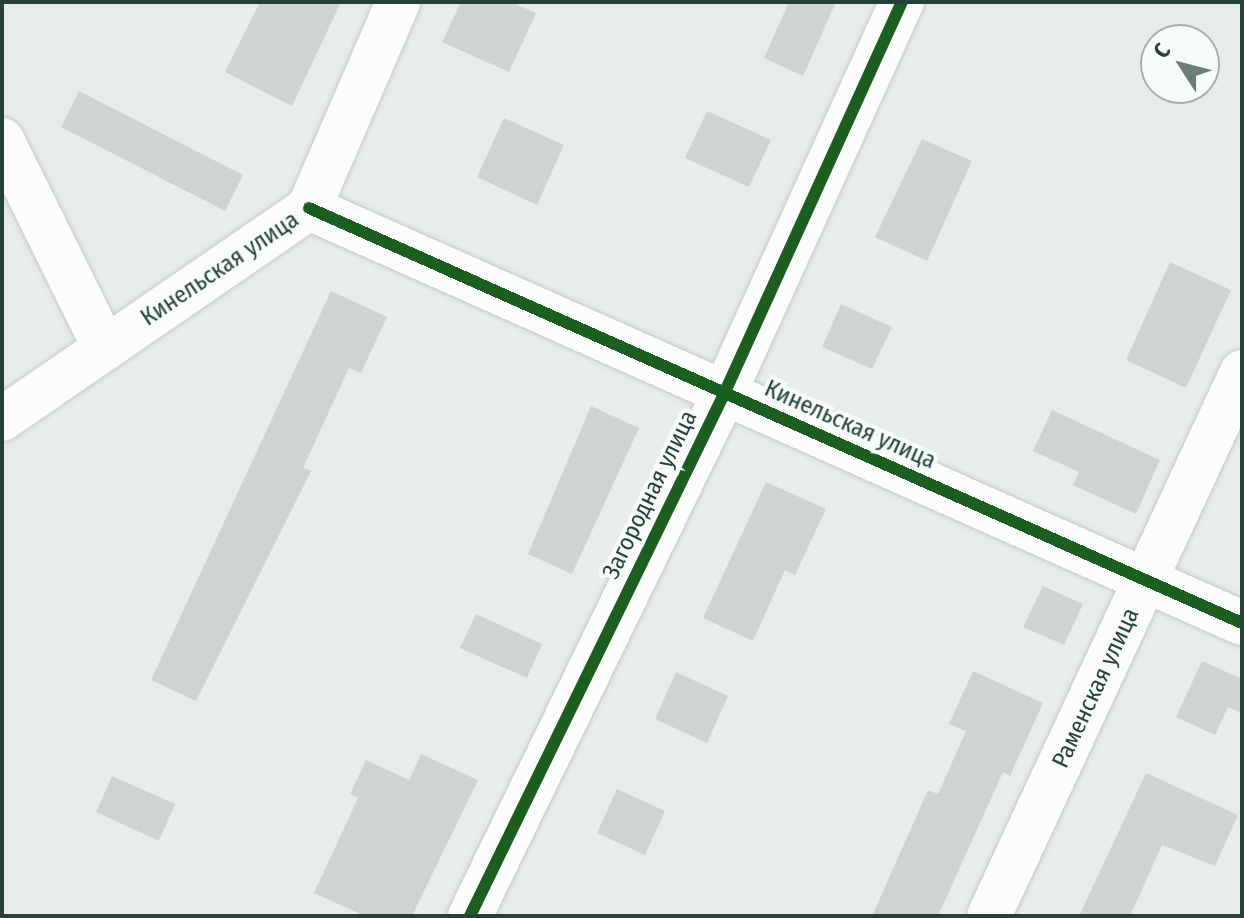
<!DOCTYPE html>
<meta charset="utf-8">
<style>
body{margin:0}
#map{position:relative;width:1244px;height:918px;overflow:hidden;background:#e8edeb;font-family:"Fira Sans Condensed",sans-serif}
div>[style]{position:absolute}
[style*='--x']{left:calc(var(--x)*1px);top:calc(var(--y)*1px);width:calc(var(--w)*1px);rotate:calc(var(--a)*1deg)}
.building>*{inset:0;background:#cfd4d2}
.roads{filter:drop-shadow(0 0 2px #c5cac8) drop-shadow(0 0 2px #c5cac8)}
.minor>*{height:44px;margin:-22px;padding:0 22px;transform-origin:22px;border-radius:22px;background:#fcfcfc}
.cycleway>*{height:12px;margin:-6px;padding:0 6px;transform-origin:6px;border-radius:6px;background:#1b5e20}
span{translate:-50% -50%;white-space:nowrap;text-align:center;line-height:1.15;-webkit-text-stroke:8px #f7fbf9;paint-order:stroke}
.street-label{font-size:24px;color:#24423a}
.frame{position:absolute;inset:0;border:4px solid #24423a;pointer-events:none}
.north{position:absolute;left:1140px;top:24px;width:80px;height:80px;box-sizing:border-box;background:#f7fbf9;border:2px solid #a3b1ad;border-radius:50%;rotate:306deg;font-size:22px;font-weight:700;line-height:32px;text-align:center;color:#24423a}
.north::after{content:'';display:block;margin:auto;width:28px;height:36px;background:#697e78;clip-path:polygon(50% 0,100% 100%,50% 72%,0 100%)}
</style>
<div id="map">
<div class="building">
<i style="clip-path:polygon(260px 2px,341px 2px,292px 106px,225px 72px)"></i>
<i style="clip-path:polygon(461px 2px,511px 2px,536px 13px,509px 72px,442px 42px)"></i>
<i style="clip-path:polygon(789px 2px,836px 2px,803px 76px,764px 58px)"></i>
<i style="clip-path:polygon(79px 91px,243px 175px,225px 211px,61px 127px)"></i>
<i style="clip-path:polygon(707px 111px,771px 140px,749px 187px,685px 158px)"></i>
<i style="clip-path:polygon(504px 118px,564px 145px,537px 205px,477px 177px)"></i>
<i style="clip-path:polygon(922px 139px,972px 161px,927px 261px,875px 237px)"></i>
<i style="clip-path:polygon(1170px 262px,1231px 290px,1186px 388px,1126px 360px)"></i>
<i style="clip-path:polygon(331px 291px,387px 317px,361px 373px,349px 368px,303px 468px,311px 471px,196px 701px,151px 680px)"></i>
<i style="clip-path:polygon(841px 304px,892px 327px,872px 369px,822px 347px)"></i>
<i style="clip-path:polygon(591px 406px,639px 428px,572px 574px,528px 554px)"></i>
<i style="clip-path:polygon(1052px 410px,1160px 460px,1136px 514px,1073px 485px,1079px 472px,1033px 451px)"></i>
<i style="clip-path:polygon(766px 482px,826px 509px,795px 575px,785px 570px,753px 641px,703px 618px)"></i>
<i style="clip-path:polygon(1043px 586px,1083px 604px,1064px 645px,1023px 627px)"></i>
<i style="clip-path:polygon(476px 614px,542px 644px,527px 678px,460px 648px)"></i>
<i style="clip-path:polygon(1202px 661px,1242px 679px,1242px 713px,1228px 707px,1215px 735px,1176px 717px)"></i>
<i style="clip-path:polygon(973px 671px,1043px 703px,1010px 776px,1003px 772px,938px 916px,872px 916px,928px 790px,938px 794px,966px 731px,949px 724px)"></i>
<i style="clip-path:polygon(676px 672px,728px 696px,707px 743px,655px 719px)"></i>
<i style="clip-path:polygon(421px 754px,478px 780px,412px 916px,365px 916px,314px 893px,358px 798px,350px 794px,366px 760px,409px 780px)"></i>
<i style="clip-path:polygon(1146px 773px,1238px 815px,1215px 866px,1162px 845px,1130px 916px,1079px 916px)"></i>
<i style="clip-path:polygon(112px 776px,175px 804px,159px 841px,96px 812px)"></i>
<i style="clip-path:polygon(617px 789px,665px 811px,645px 855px,597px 833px)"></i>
</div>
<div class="roads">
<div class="minor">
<i style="--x:2;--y:140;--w:232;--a:63.7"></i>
<i style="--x:309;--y:208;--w:1021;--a:23.98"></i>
<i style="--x:309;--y:208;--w:224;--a:-66.6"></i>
<i style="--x:2;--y:419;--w:373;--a:-34.5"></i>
<i style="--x:470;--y:916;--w:581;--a:-64.05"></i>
<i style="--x:724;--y:394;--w:431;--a:-65.6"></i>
<i style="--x:989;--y:916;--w:600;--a:-65.06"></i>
</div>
</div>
<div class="cycleway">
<i style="--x:309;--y:208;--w:1021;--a:23.98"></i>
<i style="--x:470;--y:916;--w:581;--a:-64.05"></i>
<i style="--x:724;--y:394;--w:431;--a:-65.6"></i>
</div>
<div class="street-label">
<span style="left:220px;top:269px;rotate:-34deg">Кинельская улица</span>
<span style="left:850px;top:425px;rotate:24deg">Кинельская улица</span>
<span style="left:650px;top:495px;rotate:-64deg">Загородная улица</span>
<span style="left:1096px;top:688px;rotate:-65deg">Раменская улица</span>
</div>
<div class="frame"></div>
<div class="north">С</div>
</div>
